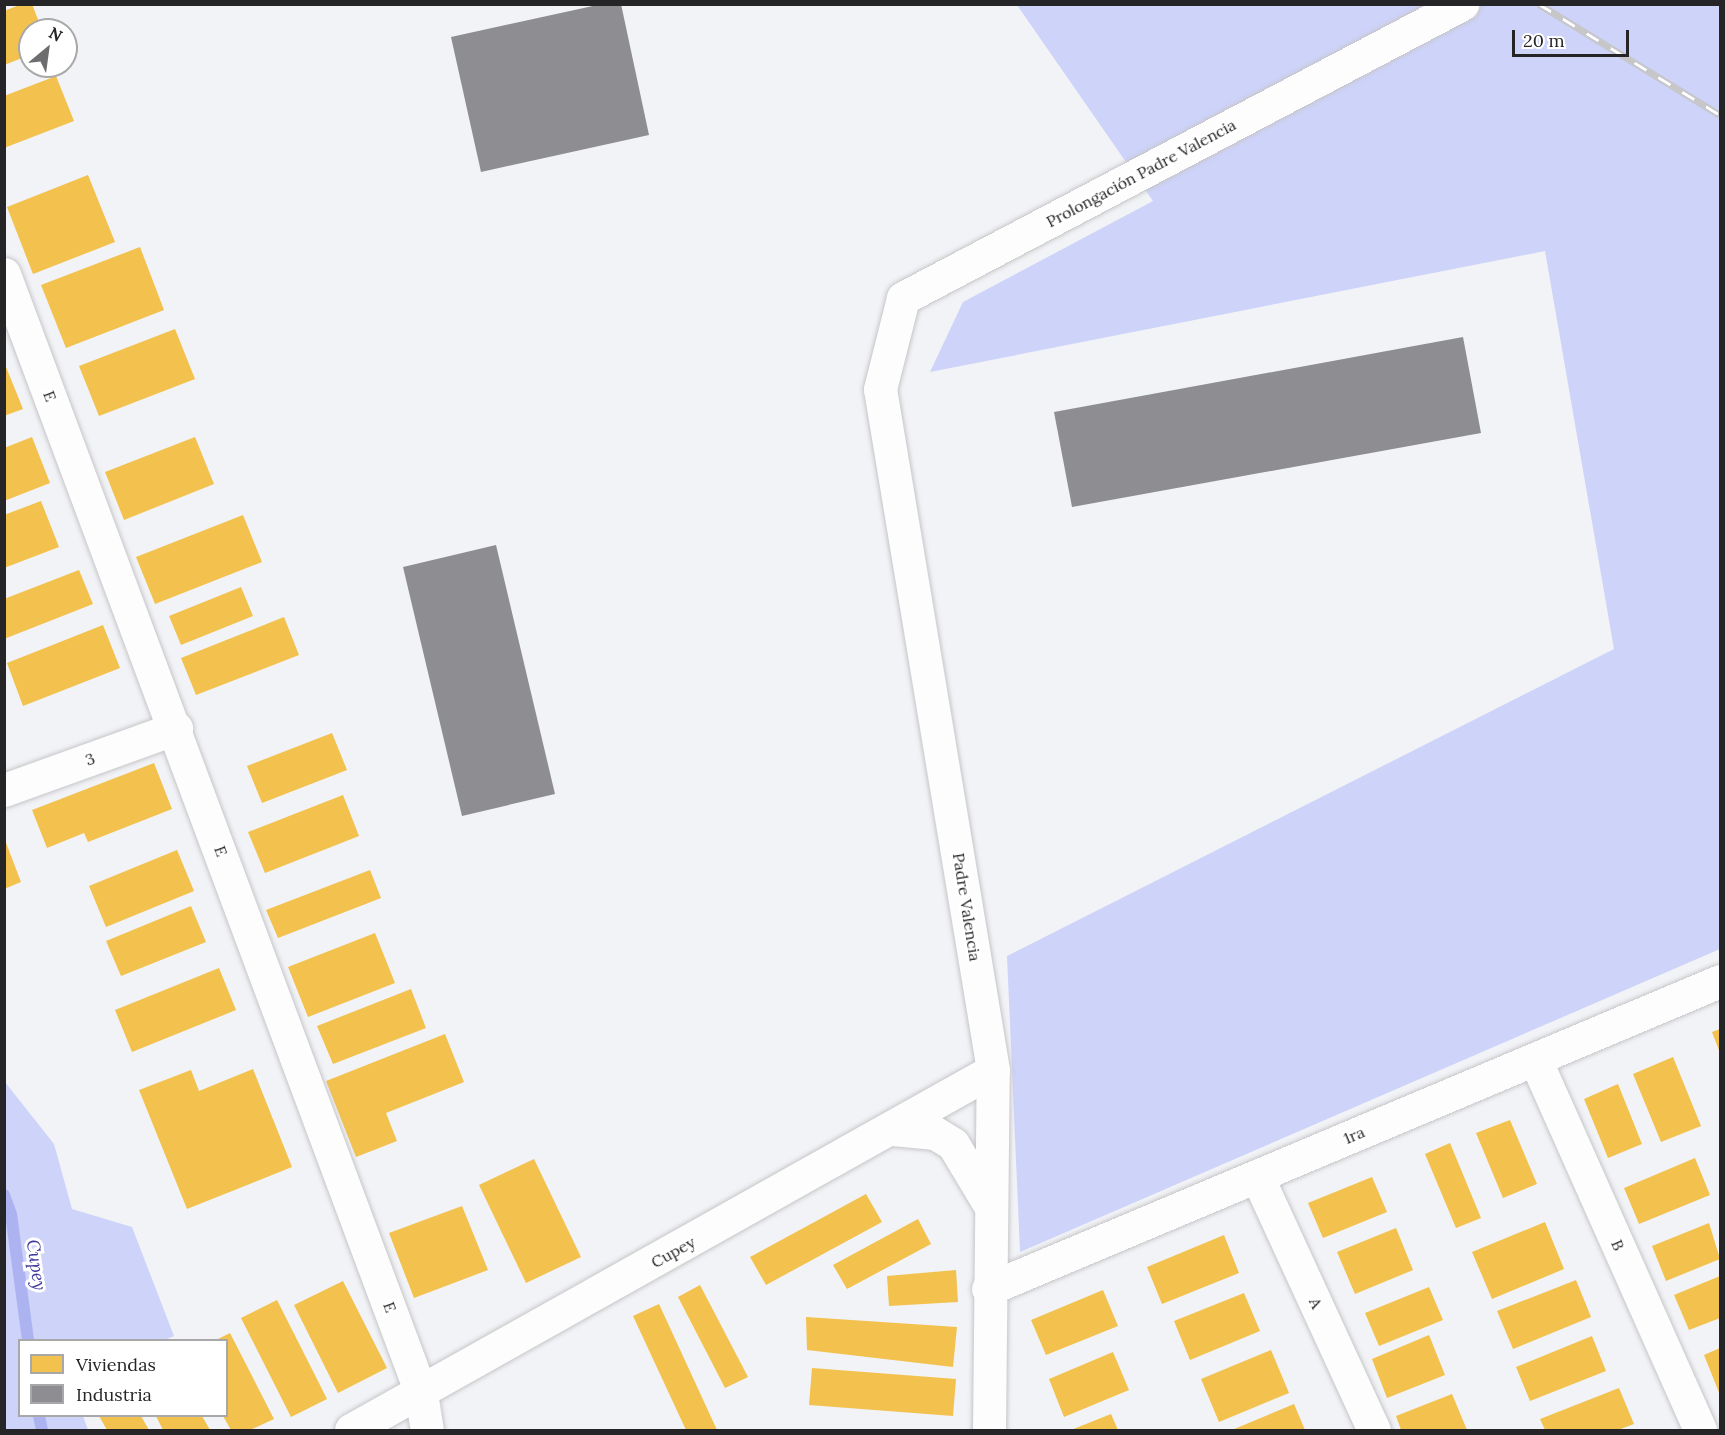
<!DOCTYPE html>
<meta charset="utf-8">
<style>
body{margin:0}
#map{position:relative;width:1725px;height:1435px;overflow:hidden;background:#f2f3f6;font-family:Lora,serif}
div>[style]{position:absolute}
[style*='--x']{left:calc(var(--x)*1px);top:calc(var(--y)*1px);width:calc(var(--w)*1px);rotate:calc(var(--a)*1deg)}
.green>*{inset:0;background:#ced3fa}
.homes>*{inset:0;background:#f2c14e}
.industry>*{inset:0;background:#8d8d92}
.stream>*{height:12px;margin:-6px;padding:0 6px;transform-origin:6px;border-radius:6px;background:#adb3f1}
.roads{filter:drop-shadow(0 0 2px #c6c6c9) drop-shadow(0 0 2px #c6c6c9)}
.minor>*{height:33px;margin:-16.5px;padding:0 16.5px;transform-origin:16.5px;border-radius:16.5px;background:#fdfdfe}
.rail>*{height:7px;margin-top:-3.5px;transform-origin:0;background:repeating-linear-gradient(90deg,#fff 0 14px,#c6c6c7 0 28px);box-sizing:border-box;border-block:2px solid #c6c6c7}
span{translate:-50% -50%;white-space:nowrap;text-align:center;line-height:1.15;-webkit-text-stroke:6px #fff;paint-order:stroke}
.street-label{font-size:16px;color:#252527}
.water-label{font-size:18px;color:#3e399d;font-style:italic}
.frame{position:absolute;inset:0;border:6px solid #252527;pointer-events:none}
.legend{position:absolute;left:18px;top:1339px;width:210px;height:78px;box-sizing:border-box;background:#fff;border:2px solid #a8a8a9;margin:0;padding:8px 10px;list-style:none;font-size:18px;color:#252527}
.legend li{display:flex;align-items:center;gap:12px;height:30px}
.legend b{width:30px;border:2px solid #a8a8a9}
.north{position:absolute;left:18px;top:18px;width:60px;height:60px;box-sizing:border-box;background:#fff;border:2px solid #a8a8a9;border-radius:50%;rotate:29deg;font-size:16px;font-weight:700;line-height:24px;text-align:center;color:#252527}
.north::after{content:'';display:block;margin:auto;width:21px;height:27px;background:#6d6d6f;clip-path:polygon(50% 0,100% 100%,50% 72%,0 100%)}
.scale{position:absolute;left:1512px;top:30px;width:117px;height:27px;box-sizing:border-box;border:3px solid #252527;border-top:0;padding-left:8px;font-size:18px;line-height:21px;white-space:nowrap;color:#252527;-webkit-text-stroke:4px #fff;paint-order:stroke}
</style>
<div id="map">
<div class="green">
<i style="clip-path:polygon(1017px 5px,1720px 5px,1720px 949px,1020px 1252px,1007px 956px,1614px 649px,1545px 251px,930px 372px,963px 302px,1153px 201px)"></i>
<i style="clip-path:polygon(5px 1082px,54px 1144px,72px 1209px,132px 1227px,174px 1336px,165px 1340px,20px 1340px,20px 1416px,83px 1416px,88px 1430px,5px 1430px)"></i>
</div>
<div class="homes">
<i style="clip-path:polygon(22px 4px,32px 4px,42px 30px,30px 30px,30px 55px,4px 65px,4px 11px)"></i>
<i style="clip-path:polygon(56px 76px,74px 121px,4px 148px,4px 96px)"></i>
<i style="clip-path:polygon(88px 175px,115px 242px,33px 274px,7px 207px)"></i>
<i style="clip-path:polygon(140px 247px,164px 310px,66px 348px,41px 285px)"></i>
<i style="clip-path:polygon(175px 329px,195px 379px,99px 416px,79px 366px)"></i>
<i style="clip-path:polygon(4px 362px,23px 409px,4px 416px)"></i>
<i style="clip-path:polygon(32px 437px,50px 483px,4px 501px,4px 448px)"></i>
<i style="clip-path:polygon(195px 437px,214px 484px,124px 520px,105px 472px)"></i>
<i style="clip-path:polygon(41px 501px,59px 547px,4px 568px,4px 515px)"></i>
<i style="clip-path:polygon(243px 515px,262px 562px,155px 604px,136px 557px)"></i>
<i style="clip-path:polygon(79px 570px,93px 604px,4px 639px,4px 599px)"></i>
<i style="clip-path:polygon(241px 587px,253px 616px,181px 645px,169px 616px)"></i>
<i style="clip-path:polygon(284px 617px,299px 655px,196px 695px,181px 658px)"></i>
<i style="clip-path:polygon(103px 625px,120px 668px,23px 706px,7px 663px)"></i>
<i style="clip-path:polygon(332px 733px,347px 770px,262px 803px,247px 766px)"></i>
<i style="clip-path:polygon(154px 763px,172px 809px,88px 842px,84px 833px,47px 848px,32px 810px)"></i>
<i style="clip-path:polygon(343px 795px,359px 836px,265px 873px,248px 832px)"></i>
<i style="clip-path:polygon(5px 840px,21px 882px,4px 889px,4px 841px)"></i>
<i style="clip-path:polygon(177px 850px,194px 891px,106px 927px,89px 886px)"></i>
<i style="clip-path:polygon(370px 870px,381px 898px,278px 938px,266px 910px)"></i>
<i style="clip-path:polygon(191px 906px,206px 942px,121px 976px,106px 941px)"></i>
<i style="clip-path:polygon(375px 933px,395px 983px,308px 1017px,288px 967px)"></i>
<i style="clip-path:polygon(219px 968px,236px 1010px,132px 1052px,115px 1010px)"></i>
<i style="clip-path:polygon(411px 989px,426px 1028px,333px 1064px,317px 1026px)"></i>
<i style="clip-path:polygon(1720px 1029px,1720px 1053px,1712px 1032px)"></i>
<i style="clip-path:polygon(445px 1034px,464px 1082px,386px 1113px,397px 1141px,356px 1157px,326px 1081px)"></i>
<i style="clip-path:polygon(1673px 1057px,1701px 1126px,1661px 1142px,1633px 1074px)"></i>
<i style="clip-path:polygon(253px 1069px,292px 1167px,187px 1209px,139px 1090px,191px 1070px,199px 1091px)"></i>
<i style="clip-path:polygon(1618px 1084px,1642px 1144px,1608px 1158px,1584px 1099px)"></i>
<i style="clip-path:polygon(1510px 1120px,1537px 1184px,1503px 1198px,1476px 1133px)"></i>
<i style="clip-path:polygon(1450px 1143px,1481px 1218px,1456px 1228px,1425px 1154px)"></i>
<i style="clip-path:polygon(1695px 1158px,1710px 1195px,1639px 1224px,1624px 1188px)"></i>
<i style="clip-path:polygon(534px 1159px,581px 1257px,526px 1283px,479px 1185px)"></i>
<i style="clip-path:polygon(1372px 1177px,1387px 1212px,1323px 1238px,1308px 1203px)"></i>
<i style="clip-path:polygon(866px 1194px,882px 1222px,766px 1285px,750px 1257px)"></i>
<i style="clip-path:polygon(462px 1206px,488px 1270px,414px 1298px,389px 1233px)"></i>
<i style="clip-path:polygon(918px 1219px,931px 1244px,847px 1289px,833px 1265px)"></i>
<i style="clip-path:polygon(1545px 1222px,1564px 1269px,1492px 1299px,1472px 1252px)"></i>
<i style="clip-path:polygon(1709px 1223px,1720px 1259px,1666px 1281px,1652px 1246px)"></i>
<i style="clip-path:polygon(1396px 1228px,1413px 1270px,1355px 1294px,1337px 1252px)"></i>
<i style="clip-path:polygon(1224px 1235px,1239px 1273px,1162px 1304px,1147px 1267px)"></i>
<i style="clip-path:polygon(956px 1270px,958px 1302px,889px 1306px,887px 1276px)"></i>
<i style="clip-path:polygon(1720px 1276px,1720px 1318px,1689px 1330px,1674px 1295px)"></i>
<i style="clip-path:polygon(1576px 1280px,1591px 1317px,1513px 1349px,1497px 1311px)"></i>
<i style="clip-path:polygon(343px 1281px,387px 1368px,338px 1393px,294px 1305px)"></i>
<i style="clip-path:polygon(700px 1285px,748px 1377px,725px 1388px,678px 1297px)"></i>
<i style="clip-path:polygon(1429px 1287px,1443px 1320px,1379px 1346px,1365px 1313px)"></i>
<i style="clip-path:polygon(1103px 1290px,1118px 1326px,1046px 1355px,1031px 1320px)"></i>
<i style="clip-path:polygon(1244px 1293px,1260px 1331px,1190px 1360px,1174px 1321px)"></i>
<i style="clip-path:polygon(277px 1300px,327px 1399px,291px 1417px,241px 1318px)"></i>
<i style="clip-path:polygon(659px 1304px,717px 1430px,686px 1430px,633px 1316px)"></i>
<i style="clip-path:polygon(806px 1317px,957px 1327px,953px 1367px,807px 1350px)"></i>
<i style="clip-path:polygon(230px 1333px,274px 1419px,250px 1430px,231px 1430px,223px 1416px,226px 1416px,226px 1340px,216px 1340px)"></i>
<i style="clip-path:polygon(1429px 1335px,1445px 1375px,1387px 1398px,1372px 1359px)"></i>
<i style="clip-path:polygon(1592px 1336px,1606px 1371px,1530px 1401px,1516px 1367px)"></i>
<i style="clip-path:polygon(1720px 1348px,1720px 1395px,1704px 1355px)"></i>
<i style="clip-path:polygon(1271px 1350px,1289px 1393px,1219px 1422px,1201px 1379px)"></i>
<i style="clip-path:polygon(1113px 1352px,1129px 1390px,1064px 1417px,1049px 1379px)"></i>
<i style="clip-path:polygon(812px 1368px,956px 1379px,953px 1416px,809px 1405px)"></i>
<i style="clip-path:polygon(1619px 1388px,1634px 1424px,1618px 1430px,1545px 1430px,1540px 1419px)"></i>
<i style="clip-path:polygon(1452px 1394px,1467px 1430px,1401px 1430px,1396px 1416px)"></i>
<i style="clip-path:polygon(1294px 1404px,1305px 1430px,1232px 1430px)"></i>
<i style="clip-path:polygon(1111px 1414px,1118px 1430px,1071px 1430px)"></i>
<i style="clip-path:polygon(99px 1416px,141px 1416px,149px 1430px,107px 1430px)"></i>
<i style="clip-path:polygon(156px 1416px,202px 1416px,210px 1430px,163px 1430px)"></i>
</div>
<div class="industry">
<i style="clip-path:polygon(602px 4px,621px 4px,649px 135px,481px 172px,451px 37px)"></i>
<i style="clip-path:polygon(1463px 337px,1481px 433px,1072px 507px,1054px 412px)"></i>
<i style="clip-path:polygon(496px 545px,555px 794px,462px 816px,403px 567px)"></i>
</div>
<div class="stream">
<i style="--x:4;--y:1195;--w:20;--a:70"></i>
<i style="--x:11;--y:1214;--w:127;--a:82.3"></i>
<i style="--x:39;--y:1416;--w:14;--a:78"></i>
</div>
<div class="roads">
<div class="minor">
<i style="--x:4;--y:274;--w:1194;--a:69.56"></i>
<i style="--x:421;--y:1393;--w:37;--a:81"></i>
<i style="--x:4;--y:790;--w:183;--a:-19.8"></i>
<i style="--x:1535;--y:1059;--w:406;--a:66"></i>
<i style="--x:893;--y:1129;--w:42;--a:5.4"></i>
<i style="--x:935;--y:1133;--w:21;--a:31"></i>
<i style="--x:953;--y:1144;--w:70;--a:59"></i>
<i style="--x:1257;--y:1176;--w:280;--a:65.3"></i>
<i style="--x:988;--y:1289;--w:794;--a:-22.82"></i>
<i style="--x:351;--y:1430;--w:736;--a:-29.28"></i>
<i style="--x:989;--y:1430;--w:360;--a:-89.4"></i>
<i style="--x:993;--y:1070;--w:690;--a:-99.42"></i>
<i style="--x:880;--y:389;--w:94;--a:-75.8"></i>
<i style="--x:903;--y:298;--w:632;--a:-27.74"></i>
</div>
</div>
<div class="rail">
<i style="--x:1539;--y:4;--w:212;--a:31.5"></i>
</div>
<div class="street-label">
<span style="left:1141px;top:173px;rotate:-28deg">Prolongación Padre Valencia</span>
<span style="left:50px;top:396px;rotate:69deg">E</span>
<span style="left:90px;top:759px;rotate:-20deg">3</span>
<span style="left:221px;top:851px;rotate:70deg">E</span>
<span style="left:967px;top:907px;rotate:81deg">Padre Valencia</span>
<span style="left:1354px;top:1135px;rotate:-23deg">1ra</span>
<span style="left:1618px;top:1245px;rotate:66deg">B</span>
<span style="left:673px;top:1252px;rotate:-29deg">Cupey</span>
<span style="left:1316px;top:1303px;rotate:65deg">A</span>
<span style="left:390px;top:1307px;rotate:70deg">E</span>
</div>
<div class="water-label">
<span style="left:36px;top:1265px;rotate:82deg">Cupey</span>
</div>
<div class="frame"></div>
<ul class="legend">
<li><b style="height:16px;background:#f2c14e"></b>Viviendas</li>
<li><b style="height:16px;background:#8d8d92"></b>Industria</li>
</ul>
<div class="north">N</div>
<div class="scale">20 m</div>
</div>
